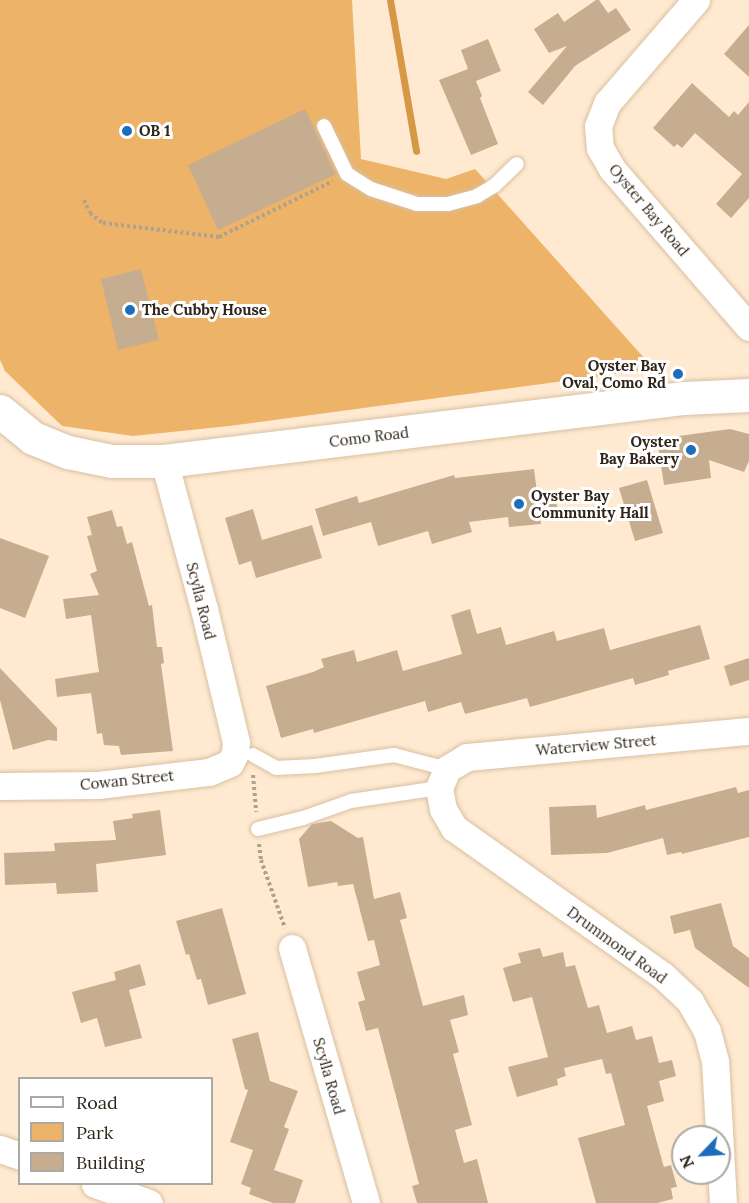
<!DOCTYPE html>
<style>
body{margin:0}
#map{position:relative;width:749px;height:1203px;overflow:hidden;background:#ffead1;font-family:Lora,serif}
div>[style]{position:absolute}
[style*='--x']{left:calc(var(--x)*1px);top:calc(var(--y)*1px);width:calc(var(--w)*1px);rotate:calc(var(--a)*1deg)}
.green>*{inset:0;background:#edb368}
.stream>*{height:7px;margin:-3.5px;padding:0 3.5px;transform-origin:3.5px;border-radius:3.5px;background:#d59844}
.building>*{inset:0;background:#c6ad90}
.path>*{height:4px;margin-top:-2px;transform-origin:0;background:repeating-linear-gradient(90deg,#b1a08c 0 3px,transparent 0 6px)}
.roads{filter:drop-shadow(0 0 2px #d9c0a2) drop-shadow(0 0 2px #d9c0a2)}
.service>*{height:14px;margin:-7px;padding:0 7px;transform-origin:7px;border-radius:7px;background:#fff}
.minor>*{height:27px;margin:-13.5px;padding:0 13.5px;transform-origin:13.5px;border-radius:13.5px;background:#fff}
.tertiary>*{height:33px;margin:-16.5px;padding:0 16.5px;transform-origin:16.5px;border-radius:16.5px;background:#fff}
.dots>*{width:16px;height:16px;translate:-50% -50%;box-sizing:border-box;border:3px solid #fff;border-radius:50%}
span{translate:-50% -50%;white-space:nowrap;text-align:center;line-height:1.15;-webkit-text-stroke:6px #fff;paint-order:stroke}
.poi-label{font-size:15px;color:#2f251a;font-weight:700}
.left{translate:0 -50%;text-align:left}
.right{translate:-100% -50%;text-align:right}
.street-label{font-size:15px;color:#2f251a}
.legend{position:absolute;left:18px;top:1077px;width:195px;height:108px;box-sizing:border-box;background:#fff;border:2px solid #aca8a3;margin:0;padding:8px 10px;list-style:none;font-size:18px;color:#2f251a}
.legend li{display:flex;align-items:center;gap:12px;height:30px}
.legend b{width:30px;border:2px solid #aca8a3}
.north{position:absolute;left:671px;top:1125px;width:60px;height:60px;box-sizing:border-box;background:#fff;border:2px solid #aca8a3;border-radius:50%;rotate:245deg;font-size:16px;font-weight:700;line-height:24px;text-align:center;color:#2f251a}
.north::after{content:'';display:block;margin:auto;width:21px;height:27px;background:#1c6ebc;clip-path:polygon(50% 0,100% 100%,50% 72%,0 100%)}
</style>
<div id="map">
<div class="green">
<i style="clip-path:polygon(0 0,352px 0,361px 159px,446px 179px,475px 169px,654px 369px,229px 426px,133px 436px,62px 426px,5px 371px,0 360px)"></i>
</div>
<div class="stream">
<i style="--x:390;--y:0;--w:153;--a:80.2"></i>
</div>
<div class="building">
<i style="clip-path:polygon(596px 0,599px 0,608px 13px,616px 8px,631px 30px,575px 66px,543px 105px,528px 92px,567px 46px,549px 53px,534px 29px,558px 13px,564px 22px)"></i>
<i style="clip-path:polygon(749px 25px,749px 77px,724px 54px)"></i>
<i style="clip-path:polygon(488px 39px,501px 71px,476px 81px,482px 96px,480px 98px,498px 144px,471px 155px,439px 80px,468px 69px,461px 50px)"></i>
<i style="clip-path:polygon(692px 83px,729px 117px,734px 111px,738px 115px,749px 102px,749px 198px,731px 218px,716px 204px,742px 174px,695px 133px,682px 148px,677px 144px,674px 147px,653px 128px)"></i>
<i style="clip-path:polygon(305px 109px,336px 174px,218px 230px,188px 165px)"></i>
<i style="clip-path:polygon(141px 269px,159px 340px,118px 350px,101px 279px)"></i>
<i style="clip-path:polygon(730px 429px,749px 434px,749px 461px,744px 472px,709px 460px,711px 478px,664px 485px,657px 439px)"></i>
<i style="clip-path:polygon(534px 469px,537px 492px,555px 490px,558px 516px,540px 518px,541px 524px,509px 527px,508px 517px,469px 522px,472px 532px,432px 544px,428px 531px,378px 546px,371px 522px,323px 536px,315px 509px,357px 496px,359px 503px,454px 475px,455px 478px)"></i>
<i style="clip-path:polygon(647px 480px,663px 533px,635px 541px,619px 488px)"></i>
<i style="clip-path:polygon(253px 509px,262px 540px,312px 525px,322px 558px,256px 578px,251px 561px,239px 565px,225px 518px)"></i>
<i style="clip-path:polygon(112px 510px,117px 527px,122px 526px,127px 544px,132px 542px,149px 606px,152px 605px,157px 647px,162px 647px,164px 663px,161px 664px,173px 751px,121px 755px,119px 746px,104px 745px,102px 733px,97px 734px,91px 693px,57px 697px,55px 679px,99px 672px,91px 615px,66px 619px,63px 599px,99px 595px,90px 574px,97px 571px,87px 536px,92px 535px,87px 517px)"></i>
<i style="clip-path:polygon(0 538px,49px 556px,25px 618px,0 608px)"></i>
<i style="clip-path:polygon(470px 609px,477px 634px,501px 627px,506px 645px,554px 631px,557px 641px,604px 628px,610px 650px,700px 625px,710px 659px,668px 671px,669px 675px,635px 685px,633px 678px,530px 707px,527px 698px,465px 714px,461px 702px,428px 712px,425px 701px,314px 733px,313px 729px,281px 738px,266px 686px,313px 672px,324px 667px,321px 659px,354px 650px,357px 662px,397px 650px,403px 671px,462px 654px,451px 615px)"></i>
<i style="clip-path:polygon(749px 658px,749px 680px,730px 686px,724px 666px)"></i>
<i style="clip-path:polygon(0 668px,57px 728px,57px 741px,48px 740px,13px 750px,0 700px)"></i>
<i style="clip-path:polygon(736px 787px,738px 793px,749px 790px,749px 837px,682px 854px,681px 852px,667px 855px,663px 838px,607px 853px,551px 855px,549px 807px,596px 805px,597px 818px,645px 805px,646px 810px)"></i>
<i style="clip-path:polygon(160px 810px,166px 855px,96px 864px,98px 892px,57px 894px,56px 883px,5px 885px,4px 853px,55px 851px,54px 843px,116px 840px,113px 821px,133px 818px,132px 814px)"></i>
<i style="clip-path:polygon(331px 821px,358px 838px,363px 837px,374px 899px,400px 892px,407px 918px,400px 920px,423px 1006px,464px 995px,468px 1015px,450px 1020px,459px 1052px,453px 1054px,472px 1125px,455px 1130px,464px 1163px,477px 1159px,488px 1203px,417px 1203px,412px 1186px,419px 1184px,378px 1028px,366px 1031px,358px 1002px,365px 1000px,357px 972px,380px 965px,374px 940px,368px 941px,353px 884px,338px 886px,337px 882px,308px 887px,299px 839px,312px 824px)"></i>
<i style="clip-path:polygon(721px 903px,733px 946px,749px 958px,749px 988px,695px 948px,690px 930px,674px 934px,670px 916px)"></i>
<i style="clip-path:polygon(222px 908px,246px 994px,208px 1005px,201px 979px,197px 980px,189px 954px,186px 955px,176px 921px)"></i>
<i style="clip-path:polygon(540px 948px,543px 957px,563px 952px,566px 967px,575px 965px,588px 1008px,599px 1005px,607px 1033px,632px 1026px,636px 1040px,652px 1036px,659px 1063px,672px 1060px,676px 1076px,659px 1081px,664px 1101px,647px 1106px,663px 1164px,664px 1167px,671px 1165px,677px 1187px,671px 1188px,673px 1199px,657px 1203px,596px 1203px,578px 1138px,625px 1125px,611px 1073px,606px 1074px,602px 1059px,564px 1068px,566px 1076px,557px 1079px,558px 1085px,517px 1097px,508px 1067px,548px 1057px,532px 997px,513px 1002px,503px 968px,521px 963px,518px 953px)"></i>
<i style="clip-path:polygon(140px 964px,146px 985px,129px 990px,142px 1038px,105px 1047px,97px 1018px,81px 1023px,72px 992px,116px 980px,114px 972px)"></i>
<i style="clip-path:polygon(258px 1032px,270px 1081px,298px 1091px,284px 1127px,289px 1129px,274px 1170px,303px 1180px,295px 1203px,273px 1203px,249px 1194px,251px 1188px,241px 1184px,253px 1150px,230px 1142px,248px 1090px,245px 1089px,232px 1039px)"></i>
</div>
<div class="path">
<i style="--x:84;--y:200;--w:14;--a:65"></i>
<i style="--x:90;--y:213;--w:16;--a:38"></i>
<i style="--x:103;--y:223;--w:117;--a:6.9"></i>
<i style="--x:219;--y:237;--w:127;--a:-26.2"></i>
<i style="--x:253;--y:775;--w:37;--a:85"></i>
<i style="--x:259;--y:844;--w:16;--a:83"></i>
<i style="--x:261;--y:860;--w:72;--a:70.6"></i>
</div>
<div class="roads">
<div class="service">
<i style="--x:324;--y:126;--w:53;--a:64.4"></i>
<i style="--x:347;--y:174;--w:28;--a:32"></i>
<i style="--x:371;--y:189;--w:48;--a:18.1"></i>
<i style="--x:417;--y:204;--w:31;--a:0"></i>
<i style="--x:448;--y:204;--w:30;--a:-15"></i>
<i style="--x:477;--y:196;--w:21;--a:-31"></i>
<i style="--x:495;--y:185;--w:30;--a:-44"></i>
<i style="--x:253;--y:755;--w:26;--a:29"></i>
<i style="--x:276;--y:768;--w:39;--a:-3"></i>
<i style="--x:315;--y:766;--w:80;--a:-7.9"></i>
<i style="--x:394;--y:755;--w:55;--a:14.8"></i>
<i style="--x:258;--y:829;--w:46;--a:-13.7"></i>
<i style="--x:303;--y:818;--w:51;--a:-19.5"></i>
<i style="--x:351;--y:801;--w:89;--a:-8.4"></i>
</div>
<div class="minor">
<i style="--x:696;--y:0;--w:136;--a:130.8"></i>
<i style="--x:607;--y:103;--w:25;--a:111"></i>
<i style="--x:598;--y:126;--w:22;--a:85"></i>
<i style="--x:600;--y:148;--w:24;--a:60"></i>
<i style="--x:612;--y:169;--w:209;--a:49.1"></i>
<i style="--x:0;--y:786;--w:98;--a:-0.6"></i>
<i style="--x:98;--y:785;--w:112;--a:-6.7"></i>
<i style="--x:209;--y:772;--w:23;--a:-23"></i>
<i style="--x:230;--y:763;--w:11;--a:-63"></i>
<i style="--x:235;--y:753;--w:11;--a:-85"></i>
<i style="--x:236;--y:742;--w:137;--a:-103.5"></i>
<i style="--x:204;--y:609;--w:153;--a:-105.1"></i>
<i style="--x:292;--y:948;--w:266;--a:73.8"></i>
<i style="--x:0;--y:1149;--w:21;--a:19"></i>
<i style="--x:95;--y:1184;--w:57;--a:19.4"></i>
<i style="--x:723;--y:1203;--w:142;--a:-93.2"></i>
<i style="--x:715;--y:1061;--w:31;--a:-105"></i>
<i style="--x:707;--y:1031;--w:34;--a:-120"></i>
<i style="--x:690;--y:1001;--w:38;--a:-137"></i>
<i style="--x:662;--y:975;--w:255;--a:-144.7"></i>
<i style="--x:454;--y:828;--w:22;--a:-120"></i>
<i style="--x:443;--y:809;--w:21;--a:-101"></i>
<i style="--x:439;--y:788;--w:21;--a:-67"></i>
<i style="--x:447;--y:769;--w:23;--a:-31"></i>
<i style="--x:467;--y:757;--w:283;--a:-5.3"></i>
</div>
<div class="tertiary">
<i style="--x:0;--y:411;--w:43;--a:39.3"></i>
<i style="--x:33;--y:438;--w:38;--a:22"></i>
<i style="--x:68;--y:452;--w:45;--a:11.6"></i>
<i style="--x:112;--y:461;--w:52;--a:0"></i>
<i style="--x:164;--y:461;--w:524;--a:-6.91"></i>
<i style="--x:684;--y:398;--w:65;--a:-2.6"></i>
</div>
</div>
<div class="dots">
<i style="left:127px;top:131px;background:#1c6ebc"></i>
<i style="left:130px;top:310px;background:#1c6ebc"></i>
<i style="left:678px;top:374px;background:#1c6ebc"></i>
<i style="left:691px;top:450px;background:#1c6ebc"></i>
<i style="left:519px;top:504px;background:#1c6ebc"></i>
</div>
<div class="poi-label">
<span class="left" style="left:139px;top:131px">OB 1</span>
<span class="left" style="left:142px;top:310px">The Cubby House</span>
<span class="right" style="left:666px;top:374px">Oyster Bay<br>Oval, Como Rd</span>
<span class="right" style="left:679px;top:450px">Oyster<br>Bay Bakery</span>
<span class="left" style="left:531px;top:504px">Oyster Bay<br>Community Hall</span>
</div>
<div class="street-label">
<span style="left:649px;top:210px;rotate:50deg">Oyster Bay Road</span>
<span style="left:369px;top:437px;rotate:-7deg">Como Road</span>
<span style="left:201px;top:601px;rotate:76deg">Scylla Road</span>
<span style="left:596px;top:745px;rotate:-5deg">Waterview Street</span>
<span style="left:127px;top:780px;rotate:-6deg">Cowan Street</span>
<span style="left:617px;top:945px;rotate:36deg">Drummond Road</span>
<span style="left:329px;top:1076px;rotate:74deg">Scylla Road</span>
</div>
<ul class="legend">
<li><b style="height:8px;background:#fff"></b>Road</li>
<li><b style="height:16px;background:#edb368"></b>Park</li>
<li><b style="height:16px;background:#c6ad90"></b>Building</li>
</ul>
<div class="north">N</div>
</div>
